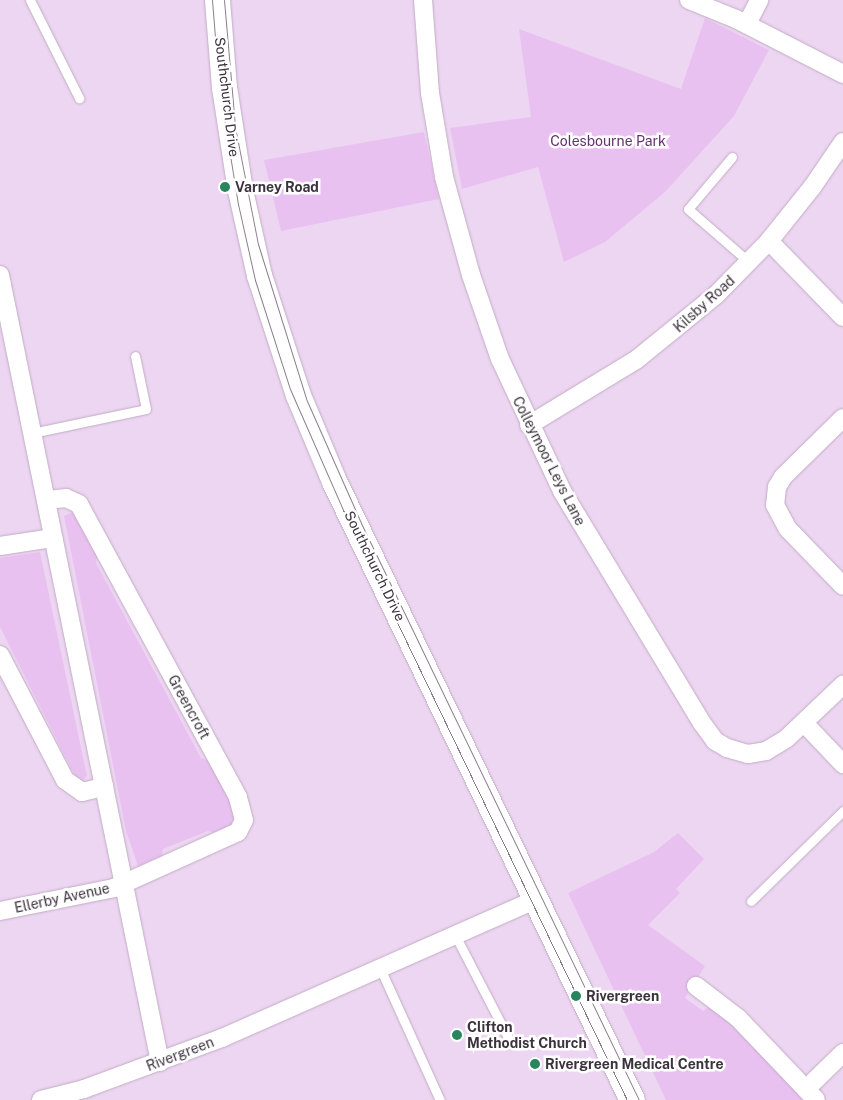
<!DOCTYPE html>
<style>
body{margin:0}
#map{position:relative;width:843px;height:1100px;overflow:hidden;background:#edd6f1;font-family:"Public Sans",sans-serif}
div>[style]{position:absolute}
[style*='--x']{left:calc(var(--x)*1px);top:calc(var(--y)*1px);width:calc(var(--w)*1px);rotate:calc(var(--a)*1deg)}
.green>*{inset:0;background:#e9c1f1}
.roads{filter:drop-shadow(0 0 1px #c1abc5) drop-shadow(0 0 1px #c1abc5)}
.lane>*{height:9px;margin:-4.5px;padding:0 4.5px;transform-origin:4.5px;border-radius:4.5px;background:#fff}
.street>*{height:18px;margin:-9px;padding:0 9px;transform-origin:9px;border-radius:9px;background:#fff}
.secondary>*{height:25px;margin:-12.5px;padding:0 12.5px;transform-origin:12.5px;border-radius:12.5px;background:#fff}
.tram>*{height:1px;margin:-0.5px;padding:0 0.5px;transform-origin:0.5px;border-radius:0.5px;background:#8c7d8f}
.dots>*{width:14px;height:14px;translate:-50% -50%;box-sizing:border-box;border:2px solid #fff;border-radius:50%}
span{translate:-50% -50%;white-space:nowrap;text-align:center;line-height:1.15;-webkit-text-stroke:5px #fff;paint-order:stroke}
.street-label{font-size:14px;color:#3b323d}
.park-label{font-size:14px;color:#65316f}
.poi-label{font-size:14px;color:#3b323d;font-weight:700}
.left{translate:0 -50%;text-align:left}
</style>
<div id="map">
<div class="green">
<i style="clip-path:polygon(705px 18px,769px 50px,734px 116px,665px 192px,605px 242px,564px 262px,538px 167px,462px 189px,450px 128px,531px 117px,519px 29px,681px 89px)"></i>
<i style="clip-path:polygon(424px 132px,439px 199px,281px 231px,264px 160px)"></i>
<i style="clip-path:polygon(76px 511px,98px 552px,96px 563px,201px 758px,211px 762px,234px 805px,234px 827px,216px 834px,208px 831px,163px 849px,162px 856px,138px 866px,126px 831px,64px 516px)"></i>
<i style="clip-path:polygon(40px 552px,87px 776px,83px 780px,75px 776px,0 627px,0 558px)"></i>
<i style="clip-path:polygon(678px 833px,704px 859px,676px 889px,680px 893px,648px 925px,705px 966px,685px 998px,703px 1011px,711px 1005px,734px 1022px,805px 1100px,666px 1100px,568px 893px,654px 852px)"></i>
</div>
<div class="roads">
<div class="lane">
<i style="--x:30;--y:0;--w:110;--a:63.4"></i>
<i style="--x:732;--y:157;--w:68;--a:130.2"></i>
<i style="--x:688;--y:209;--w:81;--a:41"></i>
<i style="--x:32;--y:433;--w:116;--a:-11.9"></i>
<i style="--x:146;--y:409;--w:54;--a:-101.7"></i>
<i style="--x:751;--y:901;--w:129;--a:-44.4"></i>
<i style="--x:455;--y:935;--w:122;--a:62.6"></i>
<i style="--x:380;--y:968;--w:145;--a:65.6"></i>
</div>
<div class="street">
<i style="--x:423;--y:0;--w:93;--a:85.7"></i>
<i style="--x:430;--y:93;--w:85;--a:80.5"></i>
<i style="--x:444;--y:177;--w:102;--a:74.6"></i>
<i style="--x:471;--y:275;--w:89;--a:71"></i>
<i style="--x:500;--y:359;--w:146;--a:64.8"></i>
<i style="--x:562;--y:491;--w:271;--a:58.9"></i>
<i style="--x:702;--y:723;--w:22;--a:54"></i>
<i style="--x:715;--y:741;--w:14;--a:30"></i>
<i style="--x:727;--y:748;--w:22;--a:16"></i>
<i style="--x:748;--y:754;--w:18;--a:-9"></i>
<i style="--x:766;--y:751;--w:23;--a:-31"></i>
<i style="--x:786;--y:739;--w:79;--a:-43.5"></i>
<i style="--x:689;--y:0;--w:51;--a:22"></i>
<i style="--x:736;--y:19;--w:120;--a:27.2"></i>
<i style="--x:747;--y:24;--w:27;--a:-63"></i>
<i style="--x:769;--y:241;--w:106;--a:45.8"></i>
<i style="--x:0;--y:275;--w:803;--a:78.51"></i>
<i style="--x:843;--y:418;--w:84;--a:135.5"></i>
<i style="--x:783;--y:477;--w:12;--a:121"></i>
<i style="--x:777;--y:487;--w:18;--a:96"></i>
<i style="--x:775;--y:505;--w:27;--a:62"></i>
<i style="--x:788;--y:529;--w:79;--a:46"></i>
<i style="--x:529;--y:425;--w:125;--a:-31.3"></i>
<i style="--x:636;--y:360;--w:103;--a:-39.1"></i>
<i style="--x:716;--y:295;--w:76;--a:-45.5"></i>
<i style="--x:769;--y:241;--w:70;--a:-51.3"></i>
<i style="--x:813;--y:186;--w:53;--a:-55.7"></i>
<i style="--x:0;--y:546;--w:54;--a:-8.6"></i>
<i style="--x:0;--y:655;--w:141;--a:62.5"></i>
<i style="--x:65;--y:780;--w:21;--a:35"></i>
<i style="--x:82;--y:792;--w:23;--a:-13"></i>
<i style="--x:804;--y:723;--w:57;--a:46.4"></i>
<i style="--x:0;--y:911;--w:116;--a:-11.4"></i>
<i style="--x:114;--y:888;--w:136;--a:-24.3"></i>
<i style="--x:238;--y:832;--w:13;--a:-63"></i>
<i style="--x:244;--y:820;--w:24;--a:-105"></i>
<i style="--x:238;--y:797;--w:333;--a:-118.5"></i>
<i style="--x:79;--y:504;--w:14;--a:-155"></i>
<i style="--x:66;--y:498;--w:20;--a:174"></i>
<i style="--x:696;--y:986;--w:53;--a:37.3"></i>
<i style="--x:738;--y:1018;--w:113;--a:46.4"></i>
<i style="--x:806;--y:1089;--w:52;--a:-44.2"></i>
<i style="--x:41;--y:1100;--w:44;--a:-14.3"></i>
<i style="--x:84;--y:1089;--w:147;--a:-20.3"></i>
<i style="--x:222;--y:1038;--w:342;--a:-23.8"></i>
</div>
<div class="secondary">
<i style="--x:217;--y:0;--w:87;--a:85.4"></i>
<i style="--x:224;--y:87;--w:104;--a:81.2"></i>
<i style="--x:240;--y:190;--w:87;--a:77.4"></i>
<i style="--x:259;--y:275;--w:126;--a:72"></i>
<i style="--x:298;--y:395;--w:93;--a:67.3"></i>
<i style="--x:334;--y:481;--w:687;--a:64.29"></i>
</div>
</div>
<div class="tram">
<i style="--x:212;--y:0;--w:87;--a:85.4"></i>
<i style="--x:219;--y:87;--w:119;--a:80.8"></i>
<i style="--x:238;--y:204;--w:78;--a:77.4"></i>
<i style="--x:255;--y:280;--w:114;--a:72.2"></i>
<i style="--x:290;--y:389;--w:132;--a:66.3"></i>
<i style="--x:343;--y:510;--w:655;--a:64.3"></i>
<i style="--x:224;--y:0;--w:127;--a:85"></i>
<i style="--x:235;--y:127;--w:119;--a:78.9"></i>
<i style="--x:258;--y:244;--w:164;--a:72.7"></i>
<i style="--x:307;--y:401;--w:133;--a:66.1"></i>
<i style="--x:361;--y:523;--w:640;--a:64.28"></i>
</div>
<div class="dots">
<i style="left:225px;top:187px;background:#29855c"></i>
<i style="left:576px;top:996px;background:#29855c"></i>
<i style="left:457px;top:1035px;background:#29855c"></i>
<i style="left:535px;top:1064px;background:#29855c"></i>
</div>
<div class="street-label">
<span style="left:227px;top:97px;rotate:83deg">Southchurch Drive</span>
<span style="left:704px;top:304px;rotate:-42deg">Kilsby Road</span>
<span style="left:549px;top:461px;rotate:63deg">Colleymoor Leys Lane</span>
<span style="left:375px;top:566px;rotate:64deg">Southchurch Drive</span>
<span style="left:189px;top:707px;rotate:61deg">Greencroft</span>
<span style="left:62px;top:898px;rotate:-12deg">Ellerby Avenue</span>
<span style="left:180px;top:1054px;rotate:-21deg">Rivergreen</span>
</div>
<div class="park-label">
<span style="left:608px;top:141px">Colesbourne Park</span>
</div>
<div class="poi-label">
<span class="left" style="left:235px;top:187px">Varney Road</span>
<span class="left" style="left:586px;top:996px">Rivergreen</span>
<span class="left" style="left:467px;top:1035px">Clifton<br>Methodist Church</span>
<span class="left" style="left:545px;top:1064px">Rivergreen Medical Centre</span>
</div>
</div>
